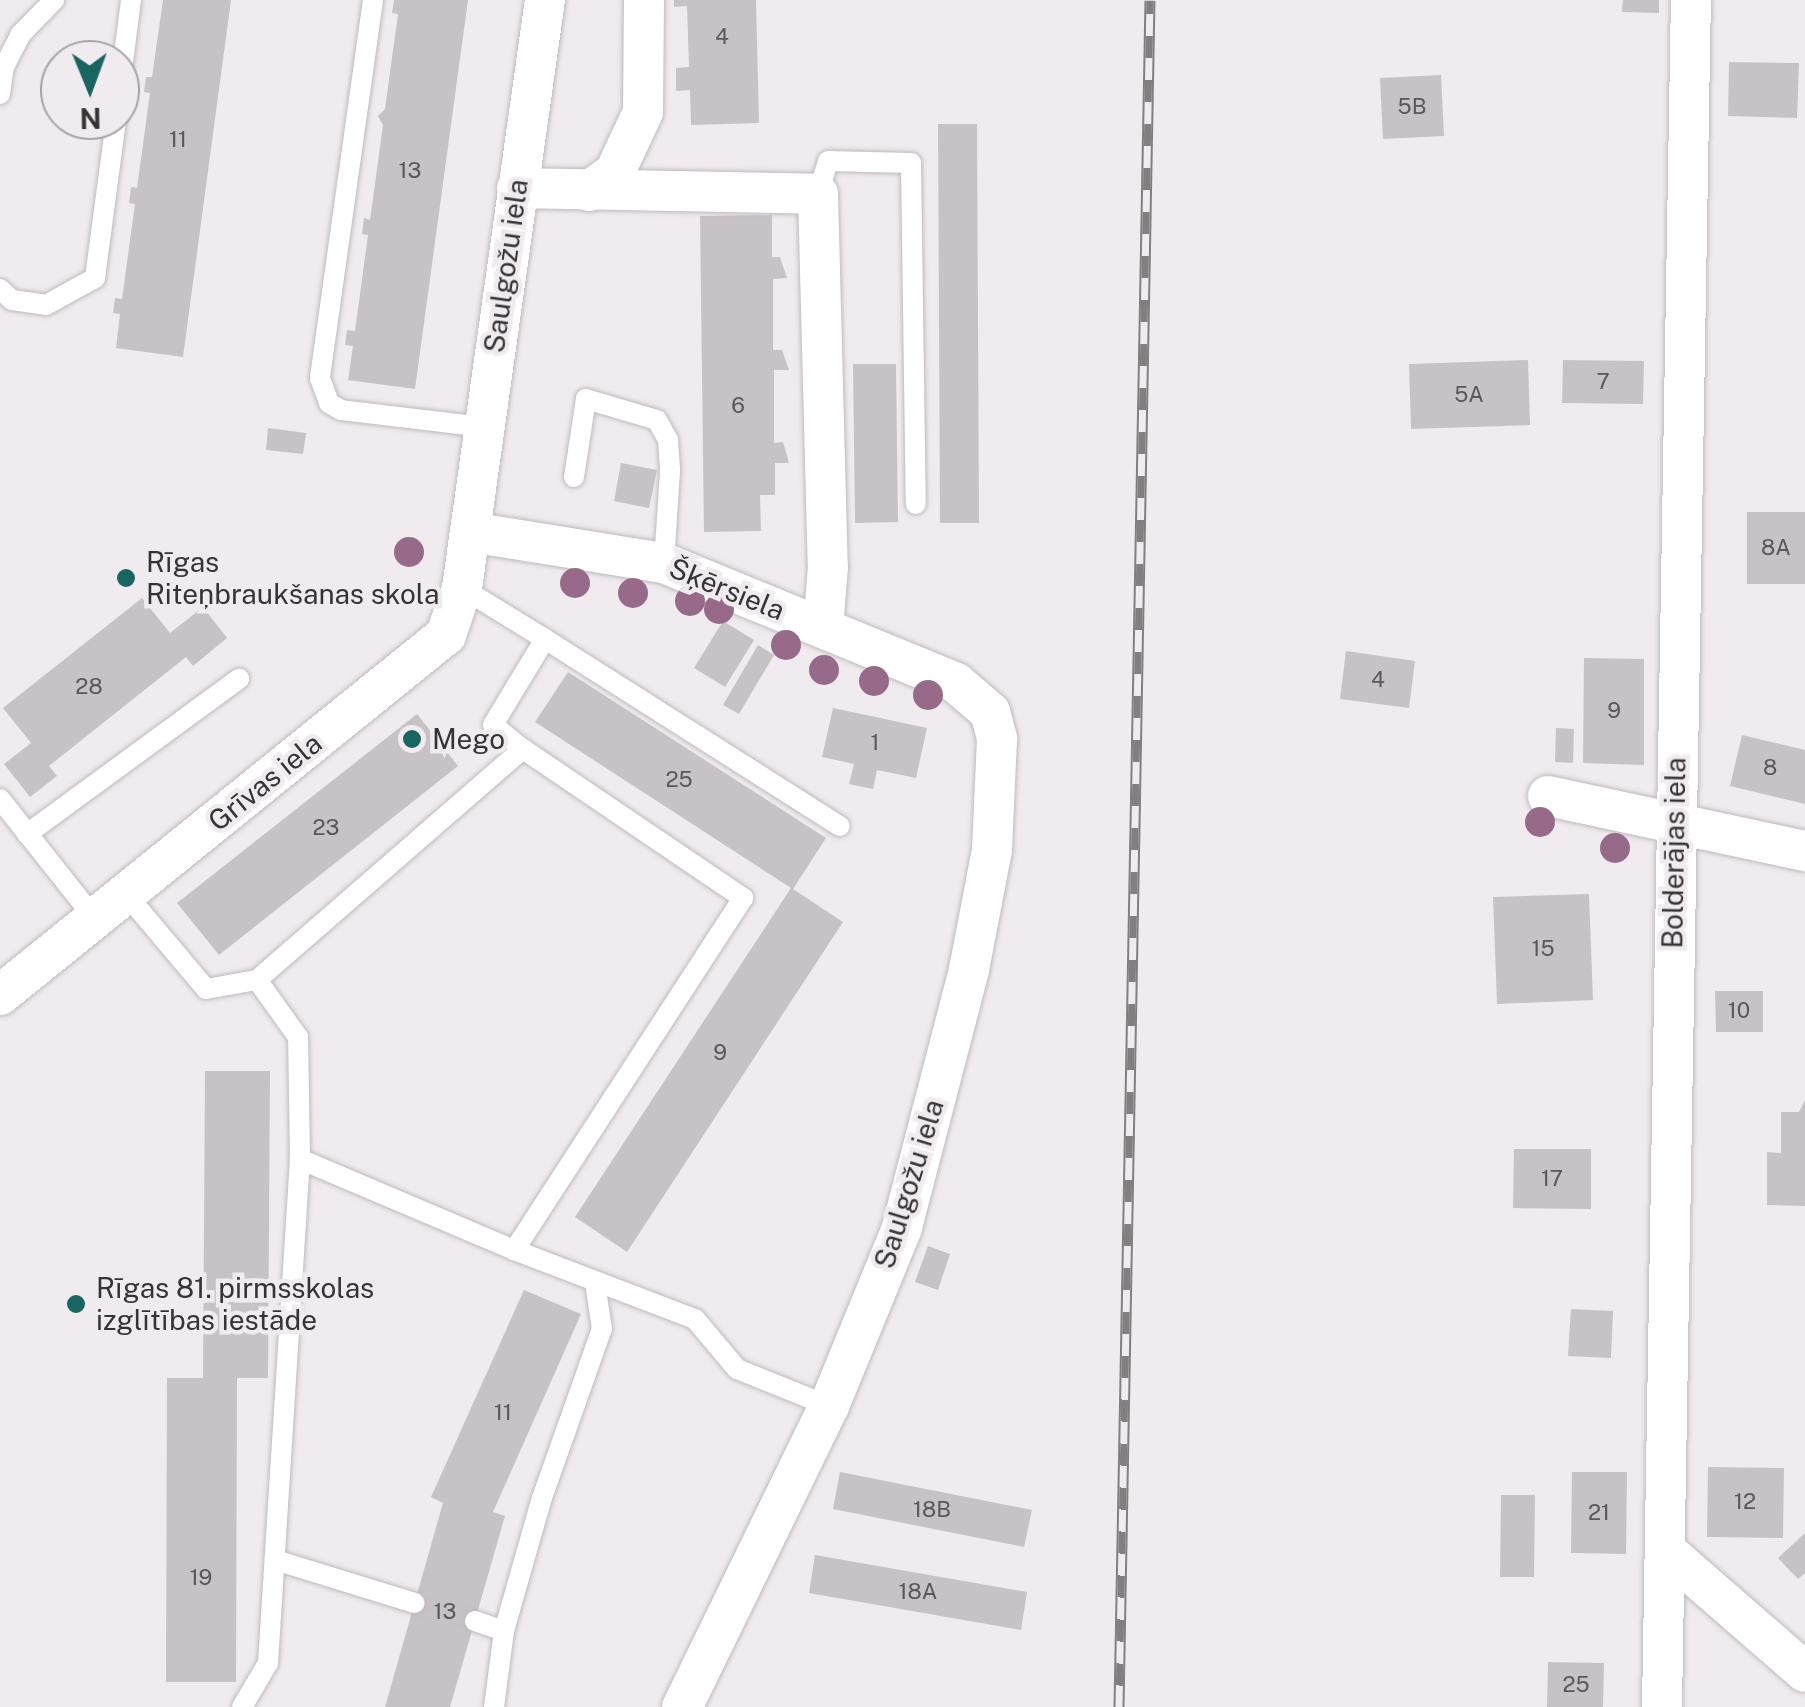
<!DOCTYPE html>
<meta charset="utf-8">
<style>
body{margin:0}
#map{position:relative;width:1805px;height:1707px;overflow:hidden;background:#f0ebee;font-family:"Public Sans",sans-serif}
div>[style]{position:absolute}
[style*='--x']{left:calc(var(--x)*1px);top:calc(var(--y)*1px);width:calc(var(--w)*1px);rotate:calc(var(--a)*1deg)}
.building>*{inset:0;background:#c7c2c5}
.roads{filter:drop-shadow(0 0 2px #bfbabd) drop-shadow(0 0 2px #bfbabd)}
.lane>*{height:20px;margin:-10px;padding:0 10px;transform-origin:10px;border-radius:10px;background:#fff}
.street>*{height:40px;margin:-20px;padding:0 20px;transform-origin:20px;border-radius:20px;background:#fff}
.rail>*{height:11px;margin-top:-5.5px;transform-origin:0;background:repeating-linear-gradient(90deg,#f0ebee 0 22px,#827f81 0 44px);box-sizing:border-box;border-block:2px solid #827f81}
.trees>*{width:30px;height:30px;margin:-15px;border-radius:50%;background:#976a8a}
.dots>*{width:28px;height:28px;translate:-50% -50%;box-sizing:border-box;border:5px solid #f0ebee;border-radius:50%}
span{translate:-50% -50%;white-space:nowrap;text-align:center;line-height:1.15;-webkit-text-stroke:9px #f0ebee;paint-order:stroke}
.number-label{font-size:22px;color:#5a5758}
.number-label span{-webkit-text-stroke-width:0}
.street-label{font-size:28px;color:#353334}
.poi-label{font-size:28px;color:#353334}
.left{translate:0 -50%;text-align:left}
.north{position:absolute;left:40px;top:40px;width:100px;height:100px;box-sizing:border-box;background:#f0ebee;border:2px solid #a5a1a4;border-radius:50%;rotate:179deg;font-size:28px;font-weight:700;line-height:40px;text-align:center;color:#353334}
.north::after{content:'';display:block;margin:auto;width:35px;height:45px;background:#186561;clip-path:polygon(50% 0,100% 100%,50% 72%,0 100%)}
</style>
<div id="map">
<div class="building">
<i style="clip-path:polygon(163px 0,231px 0,183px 357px,116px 348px,120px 314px,113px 313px,115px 298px,122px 299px,135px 204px,129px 203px,131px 187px,137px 188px,150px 93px,144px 92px,146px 77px,152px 77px)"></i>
<i style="clip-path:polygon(394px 0,468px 0,415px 389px,348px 380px,353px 346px,345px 345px,347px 330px,355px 331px,368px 235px,362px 234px,364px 218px,370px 220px,383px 125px,378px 116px,385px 109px,398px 14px,392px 13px)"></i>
<i style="clip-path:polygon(674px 0,756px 0,759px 123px,691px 125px,690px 90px,676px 91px,676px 68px,689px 67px,687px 6px,674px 7px)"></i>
<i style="clip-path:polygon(1623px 0,1659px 0,1659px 13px,1622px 12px)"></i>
<i style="clip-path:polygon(1729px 62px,1799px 63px,1797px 118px,1728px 116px)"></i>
<i style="clip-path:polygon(1441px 75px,1444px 136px,1383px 139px,1380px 78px)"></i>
<i style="clip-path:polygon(938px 124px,977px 124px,979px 523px,940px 523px)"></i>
<i style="clip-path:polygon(772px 215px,772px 257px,780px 257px,787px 278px,773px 279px,773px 350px,782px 350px,789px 370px,774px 370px,774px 443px,783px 442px,789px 463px,775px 463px,775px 495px,760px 495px,761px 531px,704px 532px,700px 216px)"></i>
<i style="clip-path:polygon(1528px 360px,1530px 425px,1411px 429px,1409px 364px)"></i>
<i style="clip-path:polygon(1563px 360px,1644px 361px,1643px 404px,1562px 403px)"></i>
<i style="clip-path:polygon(853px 364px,896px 364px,898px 522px,855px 523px)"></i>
<i style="clip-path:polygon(268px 428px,306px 433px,303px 454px,266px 450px)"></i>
<i style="clip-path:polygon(621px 463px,657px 470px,649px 508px,614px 501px)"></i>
<i style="clip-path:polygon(1747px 512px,1805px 512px,1805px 584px,1747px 584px)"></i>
<i style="clip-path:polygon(142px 598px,170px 633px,203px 607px,227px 638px,193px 666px,186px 657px,49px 766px,57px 776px,30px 797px,4px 764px,31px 743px,3px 708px)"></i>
<i style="clip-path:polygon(723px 621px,754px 640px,725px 687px,694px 668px)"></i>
<i style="clip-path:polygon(758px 645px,774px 655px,739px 714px,723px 705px)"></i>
<i style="clip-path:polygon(1346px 651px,1415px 661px,1409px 708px,1340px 699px)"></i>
<i style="clip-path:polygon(1584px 658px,1644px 659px,1644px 765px,1583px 763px)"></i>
<i style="clip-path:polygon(568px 672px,826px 838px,793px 889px,843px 922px,627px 1252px,575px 1217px,791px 888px,535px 722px)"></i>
<i style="clip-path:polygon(833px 708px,927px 728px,916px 778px,877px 770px,873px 789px,849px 784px,854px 764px,822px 757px)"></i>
<i style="clip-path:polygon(417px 714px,458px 766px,219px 955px,177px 903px)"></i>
<i style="clip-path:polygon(1556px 728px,1574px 729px,1573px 763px,1555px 762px)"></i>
<i style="clip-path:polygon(1742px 735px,1805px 750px,1805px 804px,1730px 786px)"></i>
<i style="clip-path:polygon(1589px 894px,1593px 1000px,1497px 1004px,1493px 897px)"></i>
<i style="clip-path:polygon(1715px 991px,1763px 991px,1763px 1032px,1716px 1032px)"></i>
<i style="clip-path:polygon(205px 1071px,270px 1071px,268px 1378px,237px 1378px,236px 1682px,166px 1682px,167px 1378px,203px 1378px)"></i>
<i style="clip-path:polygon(1805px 1100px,1805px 1206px,1767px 1205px,1767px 1152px,1781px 1153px,1781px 1112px,1799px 1112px)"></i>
<i style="clip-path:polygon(1514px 1149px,1591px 1149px,1591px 1209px,1513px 1208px)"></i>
<i style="clip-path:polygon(928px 1246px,950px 1254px,938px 1290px,915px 1282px)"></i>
<i style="clip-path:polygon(524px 1290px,581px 1314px,493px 1512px,505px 1516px,450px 1707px,385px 1707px,443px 1503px,431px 1497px)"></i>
<i style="clip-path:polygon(1571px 1309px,1613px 1311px,1611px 1358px,1568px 1356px)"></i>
<i style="clip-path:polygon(1708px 1467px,1784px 1468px,1783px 1538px,1707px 1537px)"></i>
<i style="clip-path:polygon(840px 1472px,1032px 1510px,1024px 1547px,833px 1509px)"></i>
<i style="clip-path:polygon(1572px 1472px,1627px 1472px,1626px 1554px,1571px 1553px)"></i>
<i style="clip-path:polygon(1501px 1495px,1535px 1495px,1534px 1577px,1500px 1577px)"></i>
<i style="clip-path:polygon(1805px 1533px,1805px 1573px,1798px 1579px,1778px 1558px)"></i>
<i style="clip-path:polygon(815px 1555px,1027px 1592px,1021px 1630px,809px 1593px)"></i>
<i style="clip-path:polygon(1548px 1662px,1604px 1663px,1603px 1707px,1547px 1707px)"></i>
</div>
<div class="roads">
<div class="lane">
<i style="--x:373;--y:0;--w:382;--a:98"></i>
<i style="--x:320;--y:378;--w:27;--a:70"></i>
<i style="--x:329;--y:403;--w:14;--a:30"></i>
<i style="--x:341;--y:410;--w:143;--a:6.8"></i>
<i style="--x:120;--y:85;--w:86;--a:-82.6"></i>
<i style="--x:0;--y:94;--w:27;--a:-82"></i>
<i style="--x:4;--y:67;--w:36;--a:-63"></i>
<i style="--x:20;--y:35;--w:49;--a:-45.8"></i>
<i style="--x:818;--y:194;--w:34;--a:-73"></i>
<i style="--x:828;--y:161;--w:83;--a:1.4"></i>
<i style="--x:911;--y:163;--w:341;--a:89.2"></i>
<i style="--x:0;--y:289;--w:16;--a:43"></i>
<i style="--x:12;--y:300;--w:34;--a:8"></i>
<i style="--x:46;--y:305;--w:56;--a:-28.9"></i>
<i style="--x:95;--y:278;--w:159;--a:-82.4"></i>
<i style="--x:574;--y:477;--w:79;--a:-81.3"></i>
<i style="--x:586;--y:399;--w:74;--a:16.5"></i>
<i style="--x:657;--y:420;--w:23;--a:61"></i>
<i style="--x:668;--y:440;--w:31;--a:86"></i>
<i style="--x:670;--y:471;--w:92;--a:93.7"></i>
<i style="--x:462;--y:588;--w:97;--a:31.6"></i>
<i style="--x:545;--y:639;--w:100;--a:121.2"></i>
<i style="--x:493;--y:725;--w:38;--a:39"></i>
<i style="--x:545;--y:639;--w:349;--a:32.4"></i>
<i style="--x:0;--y:799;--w:153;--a:51.6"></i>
<i style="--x:27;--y:834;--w:263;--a:-36.2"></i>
<i style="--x:126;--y:894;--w:124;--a:49.9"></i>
<i style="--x:206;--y:989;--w:52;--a:-10"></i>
<i style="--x:257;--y:980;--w:352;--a:-41"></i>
<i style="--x:523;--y:749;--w:266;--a:34.1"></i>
<i style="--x:743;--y:898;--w:420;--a:123"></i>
<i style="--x:514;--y:1250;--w:233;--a:-157"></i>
<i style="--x:514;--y:1250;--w:194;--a:20.9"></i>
<i style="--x:695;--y:1319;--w:65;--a:50"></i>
<i style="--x:737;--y:1369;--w:99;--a:21.9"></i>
<i style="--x:275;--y:1560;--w:146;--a:17.1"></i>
<i style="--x:475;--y:1621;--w:31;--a:19"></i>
<i style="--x:242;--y:1707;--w:51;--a:-59.4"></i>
<i style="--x:268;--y:1663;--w:505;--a:-86.37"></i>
<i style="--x:300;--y:1159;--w:122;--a:-90.9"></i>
<i style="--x:298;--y:1037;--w:70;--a:-125.7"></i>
<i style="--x:494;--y:1707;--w:77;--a:-82.5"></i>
<i style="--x:504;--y:1631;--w:138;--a:-74.1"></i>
<i style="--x:542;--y:1498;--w:179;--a:-70.5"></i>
<i style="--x:602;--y:1329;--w:47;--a:-98.7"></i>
</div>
<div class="street">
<i style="--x:517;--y:188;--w:301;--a:1.1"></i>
<i style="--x:818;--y:194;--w:373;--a:88.5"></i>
<i style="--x:828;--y:567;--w:61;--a:94.7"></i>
<i style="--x:589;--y:191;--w:32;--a:-36"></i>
<i style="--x:615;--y:172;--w:66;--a:-65"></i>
<i style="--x:643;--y:112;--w:112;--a:-89.5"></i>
<i style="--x:470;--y:532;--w:196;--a:9.1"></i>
<i style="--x:664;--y:563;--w:316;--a:22.3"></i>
<i style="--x:956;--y:683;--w:45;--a:40.5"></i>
<i style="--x:990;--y:712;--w:28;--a:75"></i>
<i style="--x:997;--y:739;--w:111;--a:92.6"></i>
<i style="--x:992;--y:850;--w:122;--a:100.9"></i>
<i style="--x:969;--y:970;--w:267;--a:104.6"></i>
<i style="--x:902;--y:1228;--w:192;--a:112.3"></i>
<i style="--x:829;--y:1406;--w:335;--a:116"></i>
<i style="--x:1548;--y:796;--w:263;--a:12.1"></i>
<i style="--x:0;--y:995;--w:573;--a:-38.91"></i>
<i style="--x:446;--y:635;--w:50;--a:-71.2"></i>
<i style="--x:462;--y:588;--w:594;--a:-81.97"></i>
<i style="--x:1666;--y:1551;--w:184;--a:41"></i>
<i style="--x:1662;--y:1707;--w:1707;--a:-89.03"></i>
</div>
</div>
<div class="rail">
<i style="--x:1119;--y:1707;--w:1707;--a:-88.96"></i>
</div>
<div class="trees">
<i style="left:409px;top:552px"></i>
<i style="left:575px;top:583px"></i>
<i style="left:633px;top:593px"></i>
<i style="left:690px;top:601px"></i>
<i style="left:719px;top:609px"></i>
<i style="left:786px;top:645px"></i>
<i style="left:824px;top:670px"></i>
<i style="left:874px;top:681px"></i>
<i style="left:928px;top:695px"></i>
<i style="left:1540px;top:822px"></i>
<i style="left:1615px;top:848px"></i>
</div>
<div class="dots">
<i style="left:126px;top:578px;background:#186561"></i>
<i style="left:412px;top:739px;background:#186561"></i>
<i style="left:76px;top:1304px;background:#186561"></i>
</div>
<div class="number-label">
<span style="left:722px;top:37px">4</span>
<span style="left:1412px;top:107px">5B</span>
<span style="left:178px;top:140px">11</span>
<span style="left:410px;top:171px">13</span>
<span style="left:1603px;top:382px">7</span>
<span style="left:1469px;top:395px">5A</span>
<span style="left:738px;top:406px">6</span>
<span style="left:1776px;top:548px">8A</span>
<span style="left:1378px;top:680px">4</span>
<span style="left:89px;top:687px">28</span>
<span style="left:1614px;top:711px">9</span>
<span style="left:875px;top:743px">1</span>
<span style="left:1770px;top:768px">8</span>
<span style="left:679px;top:780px">25</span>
<span style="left:326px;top:828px">23</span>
<span style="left:1543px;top:949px">15</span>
<span style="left:1739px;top:1011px">10</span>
<span style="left:720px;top:1053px">9</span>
<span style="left:1552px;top:1179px">17</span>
<span style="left:503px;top:1413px">11</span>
<span style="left:1745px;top:1502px">12</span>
<span style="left:932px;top:1510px">18B</span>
<span style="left:1599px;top:1513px">21</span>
<span style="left:201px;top:1578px">19</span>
<span style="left:918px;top:1592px">18A</span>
<span style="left:445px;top:1612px">13</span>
<span style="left:1576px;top:1685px">25</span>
</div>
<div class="street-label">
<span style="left:506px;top:266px;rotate:-82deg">Saulgožu iela</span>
<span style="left:727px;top:589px;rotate:22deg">Šķērsiela</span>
<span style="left:265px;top:782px;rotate:-39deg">Grīvas iela</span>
<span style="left:1674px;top:853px;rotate:-89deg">Bolderājas iela</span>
<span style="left:909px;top:1184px;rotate:-73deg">Saulgožu iela</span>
</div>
<div class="poi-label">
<span class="left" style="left:146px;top:578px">Rīgas<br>Riteņbraukšanas skola</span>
<span class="left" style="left:432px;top:739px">Mego</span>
<span class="left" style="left:96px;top:1304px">Rīgas 81. pirmsskolas<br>izglītības iestāde</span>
</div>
<div class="north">N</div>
</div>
